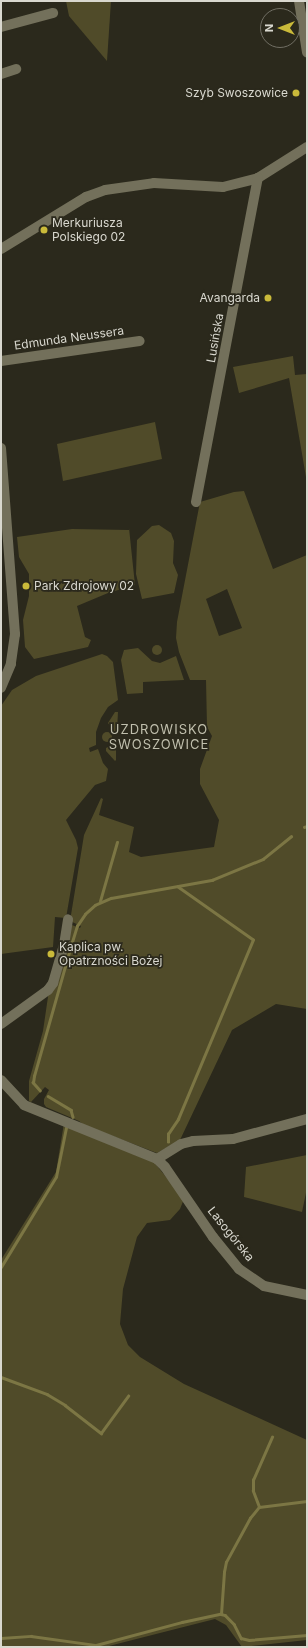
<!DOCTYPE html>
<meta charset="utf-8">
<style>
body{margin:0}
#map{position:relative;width:308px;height:1648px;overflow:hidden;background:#2b291c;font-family:Inter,sans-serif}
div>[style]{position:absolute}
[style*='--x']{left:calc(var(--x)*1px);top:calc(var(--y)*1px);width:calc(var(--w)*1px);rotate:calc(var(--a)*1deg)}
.green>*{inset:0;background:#504b29}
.round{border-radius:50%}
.stream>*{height:2.5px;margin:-1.25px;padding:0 1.25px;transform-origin:1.25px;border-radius:1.25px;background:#7c7644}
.minor>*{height:10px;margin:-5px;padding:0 5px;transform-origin:5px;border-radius:5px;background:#73705b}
.dots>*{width:11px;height:11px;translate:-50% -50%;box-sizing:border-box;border:2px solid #2b291c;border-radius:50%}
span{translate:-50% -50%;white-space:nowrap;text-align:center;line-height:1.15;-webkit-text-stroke:3.5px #2b291c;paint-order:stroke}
.poi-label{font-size:12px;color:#d9d8cf}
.right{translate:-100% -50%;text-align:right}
.left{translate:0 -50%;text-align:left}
.street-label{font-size:12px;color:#d9d8cf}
.neighbourhood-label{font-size:13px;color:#c0bfad;letter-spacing:1px}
.frame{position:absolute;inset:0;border:2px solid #d9d8cf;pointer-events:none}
.north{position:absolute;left:260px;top:8px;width:40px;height:40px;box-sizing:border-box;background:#2b291c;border:1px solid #716f64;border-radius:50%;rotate:270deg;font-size:11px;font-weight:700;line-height:16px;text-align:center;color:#d9d8cf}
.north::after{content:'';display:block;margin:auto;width:14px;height:18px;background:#caba3a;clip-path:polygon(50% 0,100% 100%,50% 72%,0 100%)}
</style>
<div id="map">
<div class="green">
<i style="clip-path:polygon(66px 1px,111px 1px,107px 61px,69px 16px)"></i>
<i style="clip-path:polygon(293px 356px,295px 375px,307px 374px,307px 483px,289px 378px,239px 393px,233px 367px)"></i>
<i style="clip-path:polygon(155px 422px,162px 459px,63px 481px,57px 444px)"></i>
<i style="clip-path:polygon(evenodd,244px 491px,273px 569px,307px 555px,307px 1009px,276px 1004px,232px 1030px,180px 1140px,157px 1153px,84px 1125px,79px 1121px,46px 1107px,44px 1104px,44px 1099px,49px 1090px,45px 1087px,31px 1102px,29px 1101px,29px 1081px,43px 1031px,49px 990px,69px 924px,80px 928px,81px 926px,70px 921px,84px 835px,101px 798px,103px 799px,99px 815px,134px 827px,129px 852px,141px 857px,214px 847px,219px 820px,200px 784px,200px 769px,212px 736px,207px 727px,206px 680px,190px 680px,179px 652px,176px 638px,177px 622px,200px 502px,234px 492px,244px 491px,227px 589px,242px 628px,219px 636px,206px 599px,227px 589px)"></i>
<i style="clip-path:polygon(159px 525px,171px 533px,174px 541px,173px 563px,178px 575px,174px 593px,142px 599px,136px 574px,137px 540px,152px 526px)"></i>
<i style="clip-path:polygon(129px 528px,135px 585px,108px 593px,77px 606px,85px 637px,91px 640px,88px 647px,34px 659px,25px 647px,23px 620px,29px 596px,29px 574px,19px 557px,17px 537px,72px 529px,129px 530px)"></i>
<i class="round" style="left:152px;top:645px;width:10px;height:10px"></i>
<i style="clip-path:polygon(138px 648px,152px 661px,160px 663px,176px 656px,184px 680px,143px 682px,143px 693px,127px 694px,121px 660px,124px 650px)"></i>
<i style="clip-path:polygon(102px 654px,107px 656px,113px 662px,118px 700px,108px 707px,101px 718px,96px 732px,96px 745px,89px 748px,90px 752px,98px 749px,103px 763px,108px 769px,106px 781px,95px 785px,66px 820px,76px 840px,78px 848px,66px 918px,55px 917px,53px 947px,1px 954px,1px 706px,12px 690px,36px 676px)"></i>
<i style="clip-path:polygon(115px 712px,118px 712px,117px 731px,114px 731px,108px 723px)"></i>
<i class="round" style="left:102px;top:732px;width:10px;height:10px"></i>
<i style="clip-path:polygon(116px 743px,116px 760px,115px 761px,106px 751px,106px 748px)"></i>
<i style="clip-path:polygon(64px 1123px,153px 1161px,184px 1199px,180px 1209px,170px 1220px,147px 1223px,137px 1237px,123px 1289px,120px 1324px,128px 1345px,140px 1357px,184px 1384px,307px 1440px,307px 1640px,242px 1647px,226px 1625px,215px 1619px,105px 1647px,1px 1647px,1px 1260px,56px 1172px)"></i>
<i style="clip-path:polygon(307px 1155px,307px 1188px,302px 1212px,244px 1197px,246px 1167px)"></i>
</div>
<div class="stream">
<i style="--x:304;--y:827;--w:3;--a:-18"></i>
<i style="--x:100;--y:901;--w:61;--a:-73.9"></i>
<i style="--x:40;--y:1091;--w:11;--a:-131"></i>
<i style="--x:33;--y:1083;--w:7;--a:-82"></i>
<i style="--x:34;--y:1076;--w:139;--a:-74.2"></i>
<i style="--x:72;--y:942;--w:17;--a:-73"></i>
<i style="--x:77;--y:926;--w:14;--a:-56"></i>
<i style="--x:85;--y:914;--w:13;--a:-42"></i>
<i style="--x:95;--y:905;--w:17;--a:-24"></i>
<i style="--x:111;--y:898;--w:103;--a:-10.1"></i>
<i style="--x:212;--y:880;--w:55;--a:-22.4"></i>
<i style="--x:263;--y:859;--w:36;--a:-39"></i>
<i style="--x:48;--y:1096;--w:27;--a:31"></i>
<i style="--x:71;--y:1110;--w:7;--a:74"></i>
<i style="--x:168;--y:1142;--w:8;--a:-90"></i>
<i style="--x:168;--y:1134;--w:18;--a:-56"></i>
<i style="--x:178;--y:1119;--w:194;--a:-67.3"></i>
<i style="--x:253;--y:940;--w:92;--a:-144.8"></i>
<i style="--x:1;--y:1267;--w:105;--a:-58.6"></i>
<i style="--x:56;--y:1177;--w:50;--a:-78.5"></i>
<i style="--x:1;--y:1377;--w:49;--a:20.3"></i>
<i style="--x:47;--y:1394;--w:21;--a:31"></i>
<i style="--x:65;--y:1405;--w:46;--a:37.9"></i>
<i style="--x:101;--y:1433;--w:46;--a:-53.9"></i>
<i style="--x:259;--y:1507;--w:17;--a:-111"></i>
<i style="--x:253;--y:1491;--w:11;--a:-90"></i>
<i style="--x:253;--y:1480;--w:47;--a:-66.2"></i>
<i style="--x:221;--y:1614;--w:42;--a:-85.9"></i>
<i style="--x:224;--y:1572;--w:10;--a:-79"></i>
<i style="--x:226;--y:1562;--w:50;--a:-61.4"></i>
<i style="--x:250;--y:1518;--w:14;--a:-51"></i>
<i style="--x:259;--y:1507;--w:48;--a:-7.1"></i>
<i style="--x:1;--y:1638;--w:30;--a:-4"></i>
<i style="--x:31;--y:1636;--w:66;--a:7.9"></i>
<i style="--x:96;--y:1645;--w:89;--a:-15"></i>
<i style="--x:182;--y:1622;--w:40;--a:-12"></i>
<i style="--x:221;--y:1614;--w:4;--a:14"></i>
<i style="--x:225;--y:1615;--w:13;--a:45"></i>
<i style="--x:234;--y:1624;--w:16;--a:63"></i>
<i style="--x:241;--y:1638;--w:8;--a:14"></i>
<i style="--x:249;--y:1640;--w:58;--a:-4.9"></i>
</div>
<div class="minor">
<i style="--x:299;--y:1;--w:52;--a:81.1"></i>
<i style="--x:1;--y:27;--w:54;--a:-15.1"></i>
<i style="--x:1;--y:74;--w:16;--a:-18"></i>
<i style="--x:1;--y:249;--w:100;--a:-31.5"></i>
<i style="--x:86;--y:197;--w:20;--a:-20"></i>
<i style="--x:105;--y:190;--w:49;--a:-8.1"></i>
<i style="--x:154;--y:183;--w:69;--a:3.3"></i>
<i style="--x:223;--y:187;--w:36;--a:-14"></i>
<i style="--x:258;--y:178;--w:58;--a:-32.3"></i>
<i style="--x:1;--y:361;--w:140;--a:-8.2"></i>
<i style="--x:1;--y:448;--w:187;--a:85.7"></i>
<i style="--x:15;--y:634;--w:30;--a:98"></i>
<i style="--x:11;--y:664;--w:26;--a:113"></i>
<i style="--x:196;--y:502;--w:330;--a:-79.2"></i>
<i style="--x:1;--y:1024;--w:58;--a:-35.9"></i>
<i style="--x:48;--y:990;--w:9;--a:-54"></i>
<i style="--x:53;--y:983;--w:40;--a:-74"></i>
<i style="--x:64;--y:945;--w:26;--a:-81"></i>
<i style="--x:1;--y:1080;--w:34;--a:47"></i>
<i style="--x:24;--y:1105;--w:144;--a:22.1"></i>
<i style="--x:157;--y:1159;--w:28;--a:-32"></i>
<i style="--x:181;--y:1144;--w:12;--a:-14"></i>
<i style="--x:193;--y:1141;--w:40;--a:-2.9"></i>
<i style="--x:233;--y:1139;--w:77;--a:-15.1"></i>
<i style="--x:157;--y:1159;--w:11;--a:45"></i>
<i style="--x:165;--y:1167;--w:85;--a:55.6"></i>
<i style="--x:213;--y:1237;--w:41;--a:50.9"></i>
<i style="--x:239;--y:1269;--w:30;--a:34"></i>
<i style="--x:264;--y:1286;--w:44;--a:11.8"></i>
</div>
<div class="dots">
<i style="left:296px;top:93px;background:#caba3a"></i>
<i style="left:44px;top:230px;background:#caba3a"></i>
<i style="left:268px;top:298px;background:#caba3a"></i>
<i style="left:26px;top:586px;background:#caba3a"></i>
<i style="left:51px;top:954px;background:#caba3a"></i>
</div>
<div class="poi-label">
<span class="right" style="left:288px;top:93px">Szyb Swoszowice</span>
<span class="left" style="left:52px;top:230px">Merkuriusza<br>Polskiego 02</span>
<span class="right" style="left:260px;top:298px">Avangarda</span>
<span class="left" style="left:34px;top:586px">Park Zdrojowy 02</span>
<span class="left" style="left:59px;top:954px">Kaplica pw.<br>Opatrzności Bożej</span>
</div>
<div class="street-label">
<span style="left:69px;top:338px;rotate:-8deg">Edmunda Neussera</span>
<span style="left:215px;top:338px;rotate:-80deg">Lusińska</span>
<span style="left:231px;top:1234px;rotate:51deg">Lasogórska</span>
</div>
<div class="neighbourhood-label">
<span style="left:159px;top:737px">UZDROWISKO<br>SWOSZOWICE</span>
</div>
<div class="frame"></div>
<div class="north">N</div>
</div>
